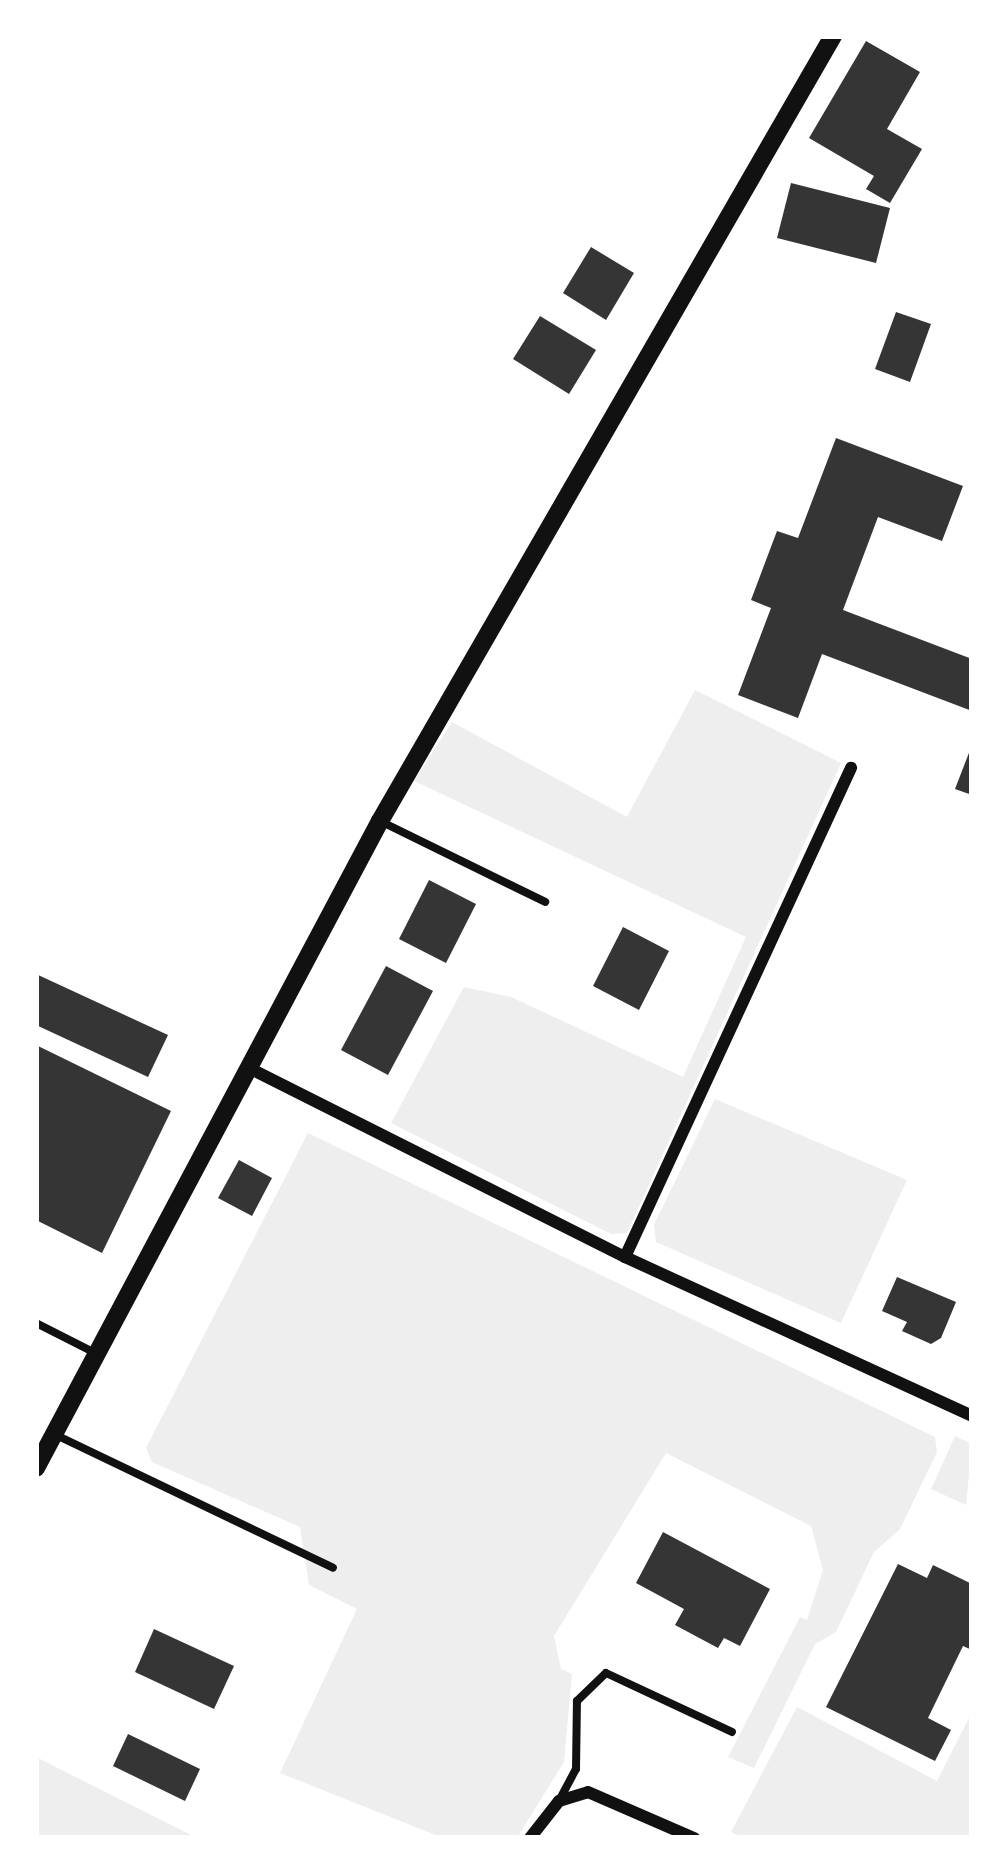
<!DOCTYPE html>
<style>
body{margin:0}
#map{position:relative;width:1008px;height:1874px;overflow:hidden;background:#fff;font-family:"Work Sans",sans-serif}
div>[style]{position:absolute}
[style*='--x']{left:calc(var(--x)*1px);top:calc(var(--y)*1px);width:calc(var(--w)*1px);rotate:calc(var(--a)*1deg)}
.green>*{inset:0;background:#eee}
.building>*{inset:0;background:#353535}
.service>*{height:8px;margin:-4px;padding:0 4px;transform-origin:4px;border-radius:4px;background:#111}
.minor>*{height:12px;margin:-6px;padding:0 6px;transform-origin:6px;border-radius:6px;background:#111}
.tertiary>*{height:18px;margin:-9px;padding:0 9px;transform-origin:9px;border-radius:9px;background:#111}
span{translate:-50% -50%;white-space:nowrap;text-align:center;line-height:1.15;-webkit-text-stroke:12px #fff;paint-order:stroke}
.frame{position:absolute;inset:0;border:39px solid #fff;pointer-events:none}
</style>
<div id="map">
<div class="green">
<i style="clip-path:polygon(695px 690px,841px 763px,627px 1233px,611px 1234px,391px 1123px,464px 987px,511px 997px,683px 1077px,746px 937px,414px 781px,452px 722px,627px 817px)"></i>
<i style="clip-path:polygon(715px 1099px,907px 1180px,841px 1323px,656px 1242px,654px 1225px)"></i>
<i style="clip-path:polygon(308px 1133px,935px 1437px,937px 1452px,900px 1529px,874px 1552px,836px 1632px,815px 1644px,754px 1768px,728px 1757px,800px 1617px,807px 1620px,823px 1570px,811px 1526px,666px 1453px,554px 1636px,561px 1669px,572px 1674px,564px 1762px,517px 1838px,443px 1838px,280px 1773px,357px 1609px,309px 1585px,300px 1527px,152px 1462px,146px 1448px)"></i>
<i style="clip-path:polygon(955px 1436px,972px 1444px,966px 1505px,931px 1489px)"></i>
<i style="clip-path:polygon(797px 1707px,937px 1781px,972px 1712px,972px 1838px,744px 1838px,731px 1832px)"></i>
<i style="clip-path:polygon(36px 1757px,197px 1838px,36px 1838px)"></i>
</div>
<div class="building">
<i style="clip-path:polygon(866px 41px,920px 72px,887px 129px,922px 149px,890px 203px,866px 189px,874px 176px,809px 138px)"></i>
<i style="clip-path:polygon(791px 183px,890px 208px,876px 263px,777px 238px)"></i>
<i style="clip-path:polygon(591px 247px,634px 273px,606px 320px,563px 293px)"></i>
<i style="clip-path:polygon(896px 312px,931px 324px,910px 382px,875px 369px)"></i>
<i style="clip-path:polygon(540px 316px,596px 350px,569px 394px,513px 359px)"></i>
<i style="clip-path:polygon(836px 438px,963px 486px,942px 541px,878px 517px,843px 610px,972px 659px,972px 711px,822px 654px,798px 718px,738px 695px,771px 608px,751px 600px,777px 531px,798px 538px)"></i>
<i style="clip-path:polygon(972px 745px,972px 795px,955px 789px)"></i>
<i style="clip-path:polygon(429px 880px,476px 904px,446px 963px,399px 939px)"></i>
<i style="clip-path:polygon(623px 927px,669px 951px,639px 1010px,593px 986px)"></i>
<i style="clip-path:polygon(386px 966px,433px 991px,388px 1075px,341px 1050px)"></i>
<i style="clip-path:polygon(36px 974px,168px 1035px,148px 1077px,36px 1025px)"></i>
<i style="clip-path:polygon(36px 1045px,171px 1111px,102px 1253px,36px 1220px)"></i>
<i style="clip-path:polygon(239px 1160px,272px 1178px,252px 1216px,218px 1198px)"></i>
<i style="clip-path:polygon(897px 1277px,956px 1302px,941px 1338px,931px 1344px,902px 1331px,907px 1322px,882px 1311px)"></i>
<i style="clip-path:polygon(663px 1532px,770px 1589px,740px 1646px,724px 1638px,718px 1648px,675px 1625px,684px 1609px,636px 1583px)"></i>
<i style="clip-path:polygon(898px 1564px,927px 1578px,933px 1565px,972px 1584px,972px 1650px,963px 1646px,928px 1718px,951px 1730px,935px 1761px,826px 1707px)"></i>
<i style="clip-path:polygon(154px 1629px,234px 1666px,214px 1709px,135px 1672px)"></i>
<i style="clip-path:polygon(128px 1734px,200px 1769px,185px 1801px,113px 1766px)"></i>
</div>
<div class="service">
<i style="--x:380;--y:821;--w:184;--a:26.1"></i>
<i style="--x:36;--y:1323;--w:68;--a:26.9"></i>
<i style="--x:56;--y:1435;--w:307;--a:25.6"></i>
<i style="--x:560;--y:1799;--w:34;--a:-62"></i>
<i style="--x:576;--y:1769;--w:68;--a:-89.2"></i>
<i style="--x:577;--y:1701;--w:40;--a:-44"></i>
<i style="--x:606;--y:1673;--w:139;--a:25.1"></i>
</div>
<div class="minor">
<i style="--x:251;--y:1069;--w:419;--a:26.7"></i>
<i style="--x:625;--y:1257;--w:382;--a:24.6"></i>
<i style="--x:625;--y:1257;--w:539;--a:-65.2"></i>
<i style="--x:530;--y:1838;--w:47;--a:-51.9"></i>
<i style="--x:559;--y:1801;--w:30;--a:-17"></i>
<i style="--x:588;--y:1792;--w:116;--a:23.5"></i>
</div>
<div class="tertiary">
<i style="--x:36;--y:1468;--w:733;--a:-62"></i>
<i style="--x:380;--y:821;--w:906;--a:-60.01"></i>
</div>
<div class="frame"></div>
</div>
